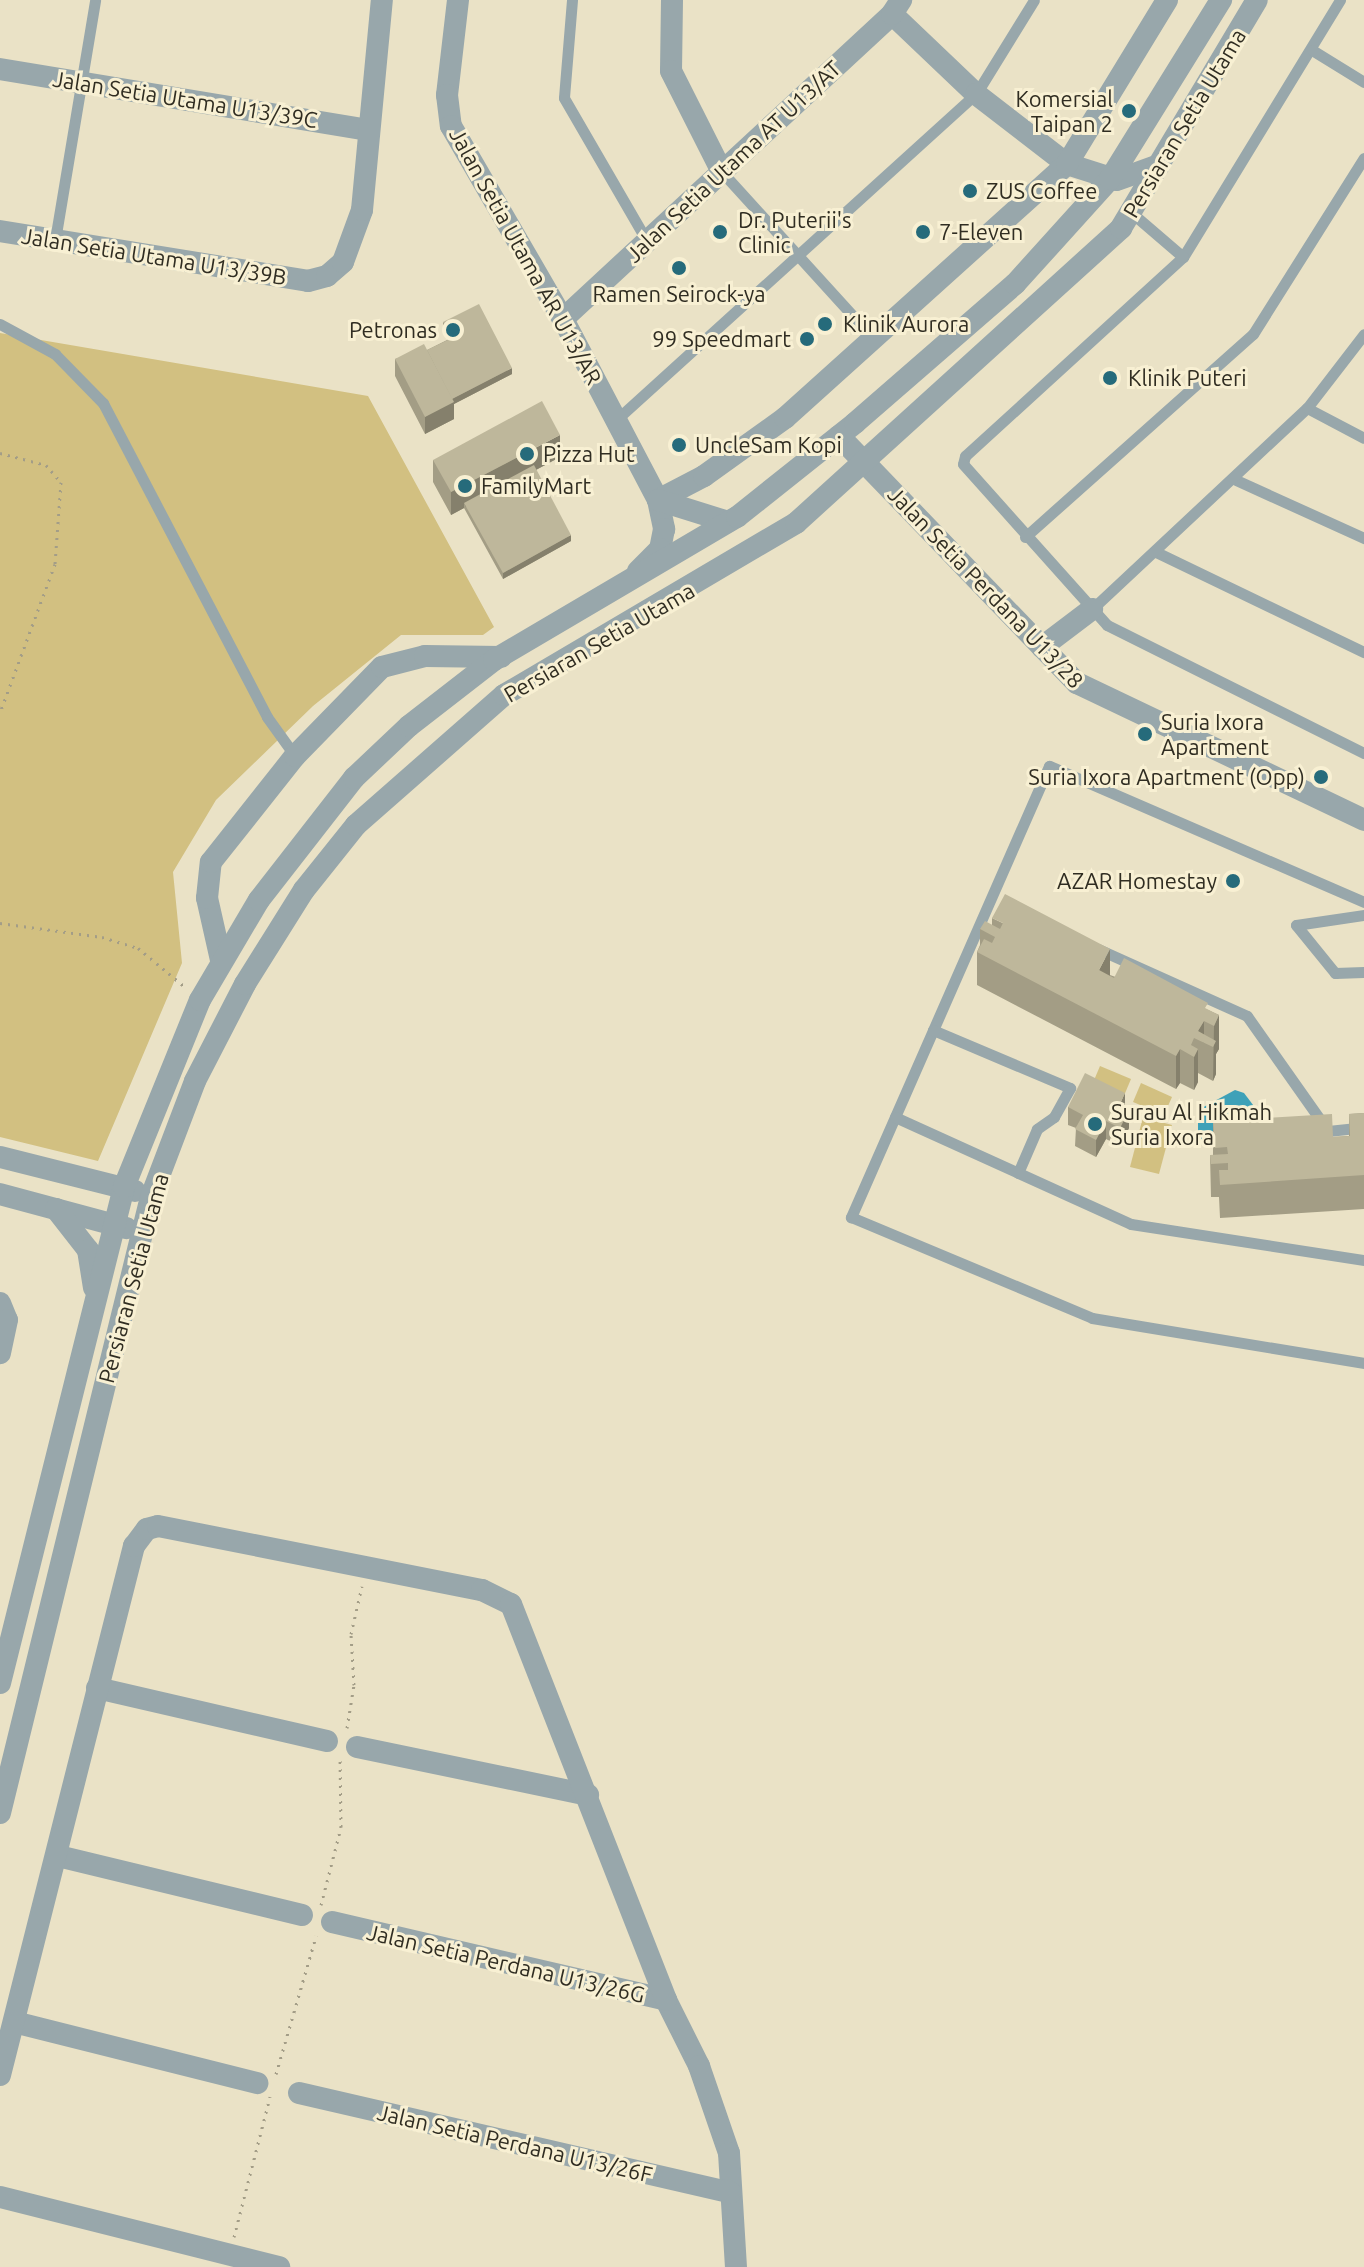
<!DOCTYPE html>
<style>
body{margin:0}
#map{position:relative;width:1364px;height:2267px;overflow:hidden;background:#eae2c6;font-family:Ubuntu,sans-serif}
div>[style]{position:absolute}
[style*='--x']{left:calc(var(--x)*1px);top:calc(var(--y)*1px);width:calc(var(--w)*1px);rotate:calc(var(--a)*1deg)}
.green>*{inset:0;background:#d2c081}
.water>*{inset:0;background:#3ea1b8}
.path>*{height:3px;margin-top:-1.5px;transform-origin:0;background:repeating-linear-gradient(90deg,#a39d87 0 2px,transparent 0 8px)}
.service>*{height:11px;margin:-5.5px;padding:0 5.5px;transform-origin:5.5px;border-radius:5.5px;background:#98a7ab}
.minor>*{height:22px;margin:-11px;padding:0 11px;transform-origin:11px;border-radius:11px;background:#98a7ab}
.tertiary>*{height:22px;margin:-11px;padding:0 11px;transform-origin:11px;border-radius:11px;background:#98a7ab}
.wall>*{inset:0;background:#a39d85}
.shaded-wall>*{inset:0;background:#85806c}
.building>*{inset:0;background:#beb79b}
.dots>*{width:22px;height:22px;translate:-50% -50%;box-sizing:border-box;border:4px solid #f8f0d3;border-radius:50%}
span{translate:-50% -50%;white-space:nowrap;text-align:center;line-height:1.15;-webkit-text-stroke:6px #f8f0d3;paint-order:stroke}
.poi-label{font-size:22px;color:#302d22}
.right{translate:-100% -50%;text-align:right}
.left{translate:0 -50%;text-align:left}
.street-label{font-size:22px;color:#302d22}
</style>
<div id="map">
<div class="green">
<i style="clip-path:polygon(0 333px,368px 396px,494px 627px,483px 635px,401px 635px,313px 706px,216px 800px,173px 872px,182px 963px,98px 1161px,0 1137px)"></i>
<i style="clip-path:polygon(1100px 1066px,1131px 1079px,1123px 1098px,1092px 1085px)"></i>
<i style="clip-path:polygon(1141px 1083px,1172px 1097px,1164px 1115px,1133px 1102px)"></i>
<i style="clip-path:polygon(1143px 1117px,1172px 1125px,1159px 1174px,1130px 1167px)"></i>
</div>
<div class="water">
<i style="clip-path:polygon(1235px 1090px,1244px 1093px,1278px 1138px,1198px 1142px,1198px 1110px)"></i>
</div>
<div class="path">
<i style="--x:0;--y:453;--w:48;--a:14.6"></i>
<i style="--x:46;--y:465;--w:23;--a:49"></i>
<i style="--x:61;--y:482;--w:82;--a:94.2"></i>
<i style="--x:55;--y:564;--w:159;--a:110.3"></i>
<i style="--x:0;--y:923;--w:103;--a:7.8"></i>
<i style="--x:102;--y:937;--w:38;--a:17"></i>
<i style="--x:138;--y:948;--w:60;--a:39.6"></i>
<i style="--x:347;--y:1728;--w:44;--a:-80.8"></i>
<i style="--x:354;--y:1685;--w:51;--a:-93.4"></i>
<i style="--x:351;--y:1634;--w:49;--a:-77.1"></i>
<i style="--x:321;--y:1905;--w:81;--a:-75.6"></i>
<i style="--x:341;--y:1827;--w:68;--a:-90.8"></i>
<i style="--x:276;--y:2074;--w:144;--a:-73.8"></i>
<i style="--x:234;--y:2237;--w:145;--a:-75.6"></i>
</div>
<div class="service">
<i style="--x:572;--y:0;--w:98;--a:94.7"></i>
<i style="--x:564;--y:98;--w:165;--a:59.9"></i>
<i style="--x:1340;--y:0;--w:301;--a:121.4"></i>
<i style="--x:1183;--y:257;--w:295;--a:137.6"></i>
<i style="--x:965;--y:456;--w:8;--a:104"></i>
<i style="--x:963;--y:464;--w:216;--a:48.2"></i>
<i style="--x:1107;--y:625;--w:287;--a:26.5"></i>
<i style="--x:1312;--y:50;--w:61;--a:31.6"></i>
<i style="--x:722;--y:172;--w:224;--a:47.7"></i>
<i style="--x:1133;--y:214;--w:66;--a:40.7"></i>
<i style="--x:55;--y:240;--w:243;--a:-80.5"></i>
<i style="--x:0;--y:324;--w:63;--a:28.6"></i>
<i style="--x:55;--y:354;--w:69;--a:45.6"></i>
<i style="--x:103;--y:403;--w:354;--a:62.4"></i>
<i style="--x:267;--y:717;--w:48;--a:54.3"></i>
<i style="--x:1307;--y:408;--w:64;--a:27.8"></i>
<i style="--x:616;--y:420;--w:486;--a:-42.2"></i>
<i style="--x:976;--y:94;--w:110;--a:-58.3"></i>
<i style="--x:1236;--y:480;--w:141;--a:24.4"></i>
<i style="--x:1025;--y:537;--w:305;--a:-41.7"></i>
<i style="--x:1253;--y:334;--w:208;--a:-57.8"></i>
<i style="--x:1156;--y:552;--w:231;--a:25.7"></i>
<i style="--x:1092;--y:609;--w:294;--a:-43.1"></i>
<i style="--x:1307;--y:408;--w:93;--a:-52.4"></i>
<i style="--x:1364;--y:902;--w:343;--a:-156.6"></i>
<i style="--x:1049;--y:766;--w:493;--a:113.7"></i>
<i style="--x:851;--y:1217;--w:261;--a:22.7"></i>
<i style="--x:1092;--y:1318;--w:276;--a:9.4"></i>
<i style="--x:1296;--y:925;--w:62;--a:50.9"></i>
<i style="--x:1335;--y:973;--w:29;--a:-2"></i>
<i style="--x:1296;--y:925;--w:69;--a:-8.4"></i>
<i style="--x:1098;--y:949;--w:163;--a:24.2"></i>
<i style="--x:1247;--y:1016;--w:141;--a:54.8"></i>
<i style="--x:1328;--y:1131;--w:36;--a:-6"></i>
<i style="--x:933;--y:1030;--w:149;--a:22.9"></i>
<i style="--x:1070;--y:1088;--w:33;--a:119"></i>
<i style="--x:1054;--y:1117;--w:21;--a:145"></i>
<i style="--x:1037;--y:1129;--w:48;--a:113.4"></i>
<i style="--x:895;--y:1117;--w:259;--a:24.4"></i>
<i style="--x:1131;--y:1224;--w:236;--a:8.8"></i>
</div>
<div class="minor">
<i style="--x:458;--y:0;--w:96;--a:96.6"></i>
<i style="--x:447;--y:95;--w:31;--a:83"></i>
<i style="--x:451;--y:126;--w:223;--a:59.9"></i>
<i style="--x:563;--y:319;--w:204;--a:62.3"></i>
<i style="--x:658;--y:500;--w:30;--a:78"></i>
<i style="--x:664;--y:529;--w:20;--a:101"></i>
<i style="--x:660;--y:549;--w:31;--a:135"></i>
<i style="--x:672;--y:0;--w:71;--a:90.8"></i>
<i style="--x:671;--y:71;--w:113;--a:63.2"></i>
<i style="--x:892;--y:14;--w:116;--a:43.6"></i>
<i style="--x:976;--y:94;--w:115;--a:37.6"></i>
<i style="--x:1067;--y:164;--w:52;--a:17.7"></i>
<i style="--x:1117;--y:180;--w:45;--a:-19.7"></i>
<i style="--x:0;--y:69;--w:374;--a:9.4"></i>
<i style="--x:0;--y:231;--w:312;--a:9.2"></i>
<i style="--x:308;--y:281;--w:20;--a:-15"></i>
<i style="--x:327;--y:276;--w:21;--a:-41"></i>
<i style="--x:343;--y:262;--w:55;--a:-69.9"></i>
<i style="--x:362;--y:210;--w:211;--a:-84.6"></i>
<i style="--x:563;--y:319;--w:449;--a:-42.8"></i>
<i style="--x:892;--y:14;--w:17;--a:-57"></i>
<i style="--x:658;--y:500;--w:52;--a:-27.6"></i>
<i style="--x:704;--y:476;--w:100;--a:-35.6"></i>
<i style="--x:785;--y:418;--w:380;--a:-42"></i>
<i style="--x:1067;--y:164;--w:192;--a:-58.6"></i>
<i style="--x:658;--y:500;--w:73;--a:17.4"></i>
<i style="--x:1042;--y:647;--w:63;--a:-37.2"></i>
<i style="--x:221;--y:960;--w:64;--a:-102.7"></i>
<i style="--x:207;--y:898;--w:36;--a:-84"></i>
<i style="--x:211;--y:862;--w:135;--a:-51.6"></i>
<i style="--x:295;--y:756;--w:124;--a:-45.7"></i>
<i style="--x:382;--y:667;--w:44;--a:-14.3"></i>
<i style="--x:425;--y:656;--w:76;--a:0.8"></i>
<i style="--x:0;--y:1303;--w:18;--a:68"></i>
<i style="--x:7;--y:1320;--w:34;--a:102"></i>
<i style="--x:97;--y:1688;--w:236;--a:13"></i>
<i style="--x:357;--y:1747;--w:236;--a:11.7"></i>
<i style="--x:58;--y:1856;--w:251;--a:13.6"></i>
<i style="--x:332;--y:1922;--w:343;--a:13.1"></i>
<i style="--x:666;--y:2000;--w:74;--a:63.4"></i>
<i style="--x:699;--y:2066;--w:92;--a:71"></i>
<i style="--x:729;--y:2153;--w:114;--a:86.5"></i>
<i style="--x:14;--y:2022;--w:251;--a:14.1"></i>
<i style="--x:0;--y:2075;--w:546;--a:-75.79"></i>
<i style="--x:134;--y:1546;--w:21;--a:-53"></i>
<i style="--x:147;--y:1529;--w:11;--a:-15"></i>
<i style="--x:158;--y:1526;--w:330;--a:11.2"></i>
<i style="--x:482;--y:1590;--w:32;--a:26"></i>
<i style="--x:511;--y:1604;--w:425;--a:68.6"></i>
<i style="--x:299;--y:2093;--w:443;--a:13"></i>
<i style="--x:0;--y:2197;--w:288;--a:14.1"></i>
</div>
<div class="tertiary">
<i style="--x:839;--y:436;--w:343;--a:46.1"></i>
<i style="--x:1077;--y:683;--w:318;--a:25.5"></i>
<i style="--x:0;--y:1157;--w:139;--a:14.1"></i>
<i style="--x:0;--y:1194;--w:131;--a:15.1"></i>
<i style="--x:56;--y:1209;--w:52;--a:52"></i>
<i style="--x:88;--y:1250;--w:38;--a:81"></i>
<i style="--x:0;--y:1683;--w:511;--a:-75.96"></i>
<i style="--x:124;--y:1187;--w:202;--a:-67.9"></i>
<i style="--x:200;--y:1000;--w:116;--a:-59.5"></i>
<i style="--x:259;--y:900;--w:155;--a:-52.1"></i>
<i style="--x:354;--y:778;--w:76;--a:-43.4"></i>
<i style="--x:409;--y:726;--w:108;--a:-37.8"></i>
<i style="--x:494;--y:660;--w:282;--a:-30.5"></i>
<i style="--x:737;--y:517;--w:151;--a:-38.5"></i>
<i style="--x:855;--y:423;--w:212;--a:-41"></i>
<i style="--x:1015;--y:284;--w:142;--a:-47.9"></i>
<i style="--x:1110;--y:179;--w:211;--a:-58.2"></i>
<i style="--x:0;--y:1813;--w:634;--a:-76.23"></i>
<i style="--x:151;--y:1197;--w:124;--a:-69.2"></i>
<i style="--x:195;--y:1081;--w:109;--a:-62.7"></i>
<i style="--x:245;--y:984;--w:111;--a:-57.9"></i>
<i style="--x:304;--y:890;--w:83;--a:-51.3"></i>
<i style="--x:356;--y:825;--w:197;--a:-41.3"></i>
<i style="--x:504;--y:695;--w:339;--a:-30.5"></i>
<i style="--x:796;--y:523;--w:439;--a:-42.2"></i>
<i style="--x:1121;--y:228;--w:265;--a:-59.2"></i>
</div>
<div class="wall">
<i style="clip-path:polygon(443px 322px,512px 374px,454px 404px,454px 419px,425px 434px,395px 376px,395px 359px,427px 350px,449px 339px,443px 328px)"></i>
<i style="clip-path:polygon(560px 457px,536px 470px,571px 541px,503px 579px,464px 508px,451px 515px,433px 482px,433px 460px)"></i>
<i style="clip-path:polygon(992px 918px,1110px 975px,1208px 1010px,1219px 1015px,1219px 1049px,1216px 1054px,1216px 1074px,1213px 1081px,1198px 1073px,1198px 1082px,1194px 1090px,1180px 1083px,1176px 1089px,977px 985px,977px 952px,980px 945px,980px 929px,992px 925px)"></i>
<i style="clip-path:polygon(1068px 1107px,1125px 1109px,1129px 1128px,1120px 1146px,1106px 1139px,1096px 1157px,1075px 1146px,1076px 1128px,1068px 1125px)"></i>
<i style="clip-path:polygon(1364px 1113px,1364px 1209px,1220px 1218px,1219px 1197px,1211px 1197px,1210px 1155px,1213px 1155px,1213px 1121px,1333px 1137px,1349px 1136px,1349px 1114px)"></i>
</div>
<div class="shaded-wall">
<i style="clip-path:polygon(512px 368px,512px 374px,454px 404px,454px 419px,425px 434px,425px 417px,448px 401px)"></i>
<i style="clip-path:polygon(560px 435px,560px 457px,466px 507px,464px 503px,464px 508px,451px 515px,451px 492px)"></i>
<i style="clip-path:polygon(571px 535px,571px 541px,503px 579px,503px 573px)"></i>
<i style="clip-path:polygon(1110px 949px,1110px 983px,1099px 970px)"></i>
<i style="clip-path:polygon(1219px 1015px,1219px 1049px,1216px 1054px,1216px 1074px,1213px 1081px,1214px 1026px)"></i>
<i style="clip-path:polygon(1204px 1021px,1204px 1043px,1198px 1031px)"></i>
<i style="clip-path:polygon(1180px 1049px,1180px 1083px,1176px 1089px,1176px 1056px)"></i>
<i style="clip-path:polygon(1198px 1049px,1198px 1082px,1194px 1090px,1194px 1057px)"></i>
<i style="clip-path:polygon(1125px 1093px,1125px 1111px,1119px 1106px)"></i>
<i style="clip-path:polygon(1129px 1110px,1129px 1128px,1120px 1146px,1120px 1128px)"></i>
<i style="clip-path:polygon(1106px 1121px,1106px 1139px,1096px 1157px,1096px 1140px)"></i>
</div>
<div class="building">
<i style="clip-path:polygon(479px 304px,512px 368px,452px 399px,427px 350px,452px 338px,443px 322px)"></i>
<i style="clip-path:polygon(424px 344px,454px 402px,425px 417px,395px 359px)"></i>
<i style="clip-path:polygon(542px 401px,560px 435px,451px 492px,433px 460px)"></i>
<i style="clip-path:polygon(534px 465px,571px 535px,503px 573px,464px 503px)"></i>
<i style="clip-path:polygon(1005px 894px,1110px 949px,1099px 970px,1114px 978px,1124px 958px,1208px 1003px,1205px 1008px,1219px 1015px,1214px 1026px,1204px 1021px,1198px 1031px,1216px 1041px,1213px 1047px,1194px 1038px,1191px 1045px,1198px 1049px,1194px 1057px,1180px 1049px,1176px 1056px,977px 952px,984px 939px,992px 943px,995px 937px,980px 929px,985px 921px,1000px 929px,1003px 923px,992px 918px)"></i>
<i style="clip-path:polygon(1085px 1073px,1125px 1093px,1119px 1106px,1129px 1110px,1120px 1128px,1106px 1121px,1096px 1140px,1075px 1129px,1083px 1115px,1068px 1107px)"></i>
<i style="clip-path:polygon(1364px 1113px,1364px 1175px,1220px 1185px,1219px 1170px,1228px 1170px,1228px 1163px,1211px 1164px,1210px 1155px,1228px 1154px,1227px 1147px,1215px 1148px,1213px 1121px,1332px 1114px,1333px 1137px,1350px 1136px,1349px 1114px)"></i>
</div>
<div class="dots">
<i style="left:1129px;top:111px;background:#266b7b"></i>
<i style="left:970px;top:191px;background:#266b7b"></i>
<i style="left:720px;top:232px;background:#266b7b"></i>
<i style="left:923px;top:232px;background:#266b7b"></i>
<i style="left:679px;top:268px;background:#266b7b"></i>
<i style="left:825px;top:324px;background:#266b7b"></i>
<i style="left:453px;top:330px;background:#266b7b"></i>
<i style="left:807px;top:339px;background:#266b7b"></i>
<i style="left:1110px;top:378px;background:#266b7b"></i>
<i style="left:679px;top:445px;background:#266b7b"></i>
<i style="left:527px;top:454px;background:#266b7b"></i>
<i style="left:465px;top:486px;background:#266b7b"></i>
<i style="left:1145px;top:734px;background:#266b7b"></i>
<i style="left:1321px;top:777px;background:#266b7b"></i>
<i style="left:1233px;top:881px;background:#266b7b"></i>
<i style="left:1095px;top:1124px;background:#266b7b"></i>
</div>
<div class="poi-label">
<span class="right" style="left:1113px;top:111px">Komersial<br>Taipan 2</span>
<span class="left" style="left:986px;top:191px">ZUS Coffee</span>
<span class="left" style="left:738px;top:232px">Dr. Puterii's<br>Clinic</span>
<span class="left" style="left:939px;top:232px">7-Eleven</span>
<span style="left:679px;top:294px">Ramen Seirock-ya</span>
<span class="left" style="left:843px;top:324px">Klinik Aurora</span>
<span class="right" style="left:437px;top:330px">Petronas</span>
<span class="right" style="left:791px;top:339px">99 Speedmart</span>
<span class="left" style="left:1128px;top:378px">Klinik Puteri</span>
<span class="left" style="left:695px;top:445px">UncleSam Kopi</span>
<span class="left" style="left:543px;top:454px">Pizza Hut</span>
<span class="left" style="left:481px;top:486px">FamilyMart</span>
<span class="left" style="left:1161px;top:734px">Suria Ixora<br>Apartment</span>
<span class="right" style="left:1305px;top:777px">Suria Ixora Apartment (Opp)</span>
<span class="right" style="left:1217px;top:881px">AZAR Homestay</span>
<span class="left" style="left:1111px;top:1124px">Surau Al Hikmah<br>Suria Ixora</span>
</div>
<div class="street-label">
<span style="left:185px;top:99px;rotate:9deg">Jalan Setia Utama U13/39C</span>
<span style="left:1184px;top:123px;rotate:-59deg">Persiaran Setia Utama</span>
<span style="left:733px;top:161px;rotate:-43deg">Jalan Setia Utama AT U13/AT</span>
<span style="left:154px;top:256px;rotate:9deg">Jalan Setia Utama U13/39B</span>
<span style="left:526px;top:256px;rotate:61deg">Jalan Setia Utama AR U13/AR</span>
<span style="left:986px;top:587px;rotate:46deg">Jalan Setia Perdana U13/28</span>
<span style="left:599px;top:642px;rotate:-30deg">Persiaran Setia Utama</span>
<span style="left:133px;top:1278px;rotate:-75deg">Persiaran Setia Utama</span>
<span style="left:506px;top:1963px;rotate:13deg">Jalan Setia Perdana U13/26G</span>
<span style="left:515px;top:2143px;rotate:13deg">Jalan Setia Perdana U13/26F</span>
</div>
</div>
